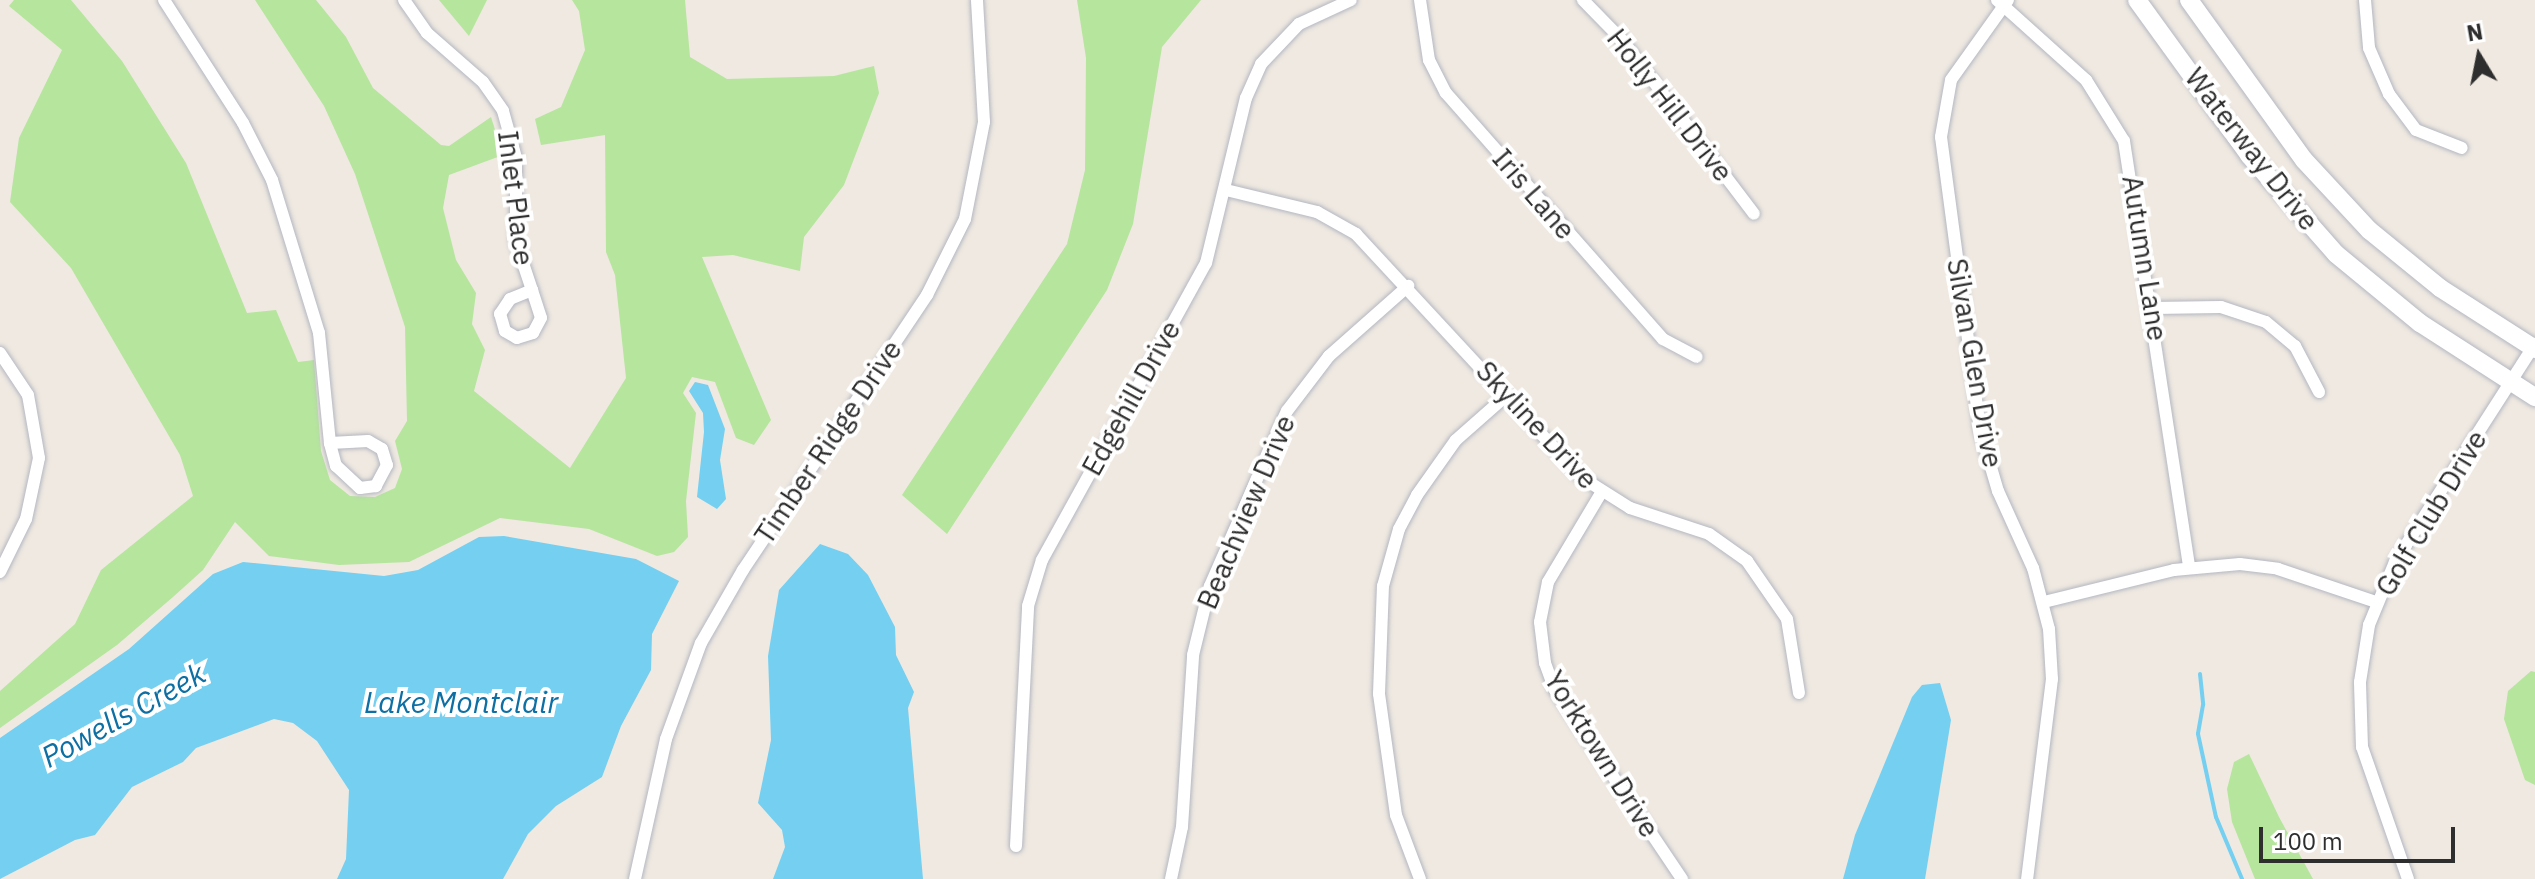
<!DOCTYPE html>
<style>
body{margin:0}
#map{position:relative;width:2535px;height:879px;overflow:hidden;background:#efe9e1;font-family:"IBM Plex Sans",sans-serif}
div>[style]{position:absolute}
[style*='--x']{left:calc(var(--x)*1px);top:calc(var(--y)*1px);width:calc(var(--w)*1px);rotate:calc(var(--a)*1deg)}
.green>*{inset:0;background:#b6e59e}
.water>*{inset:0;background:#75cff0}
.stream>*{height:4px;margin:-2px;padding:0 2px;transform-origin:2px;border-radius:2px;background:#75cff0}
.roads{filter:drop-shadow(0 0 2px #b4b7c1) drop-shadow(0 0 2px #b4b7c1)}
.street>*{height:12px;margin:-6px;padding:0 6px;transform-origin:6px;border-radius:6px;background:#fff}
.secondary>*{height:18px;margin:-9px;padding:0 9px;transform-origin:9px;border-radius:9px;background:#fff}
span{translate:-50% -50%;white-space:nowrap;text-align:center;line-height:1.15;-webkit-text-stroke:8px #fff;paint-order:stroke}
.street-label{font-size:28px;color:#2e2e2e}
.water-label{font-size:30px;color:#0d6fa3;font-style:italic}
.north{position:absolute;left:2439px;top:16px;width:80px;height:80px;-webkit-text-stroke:6px #fff;paint-order:stroke;rotate:350deg;font-size:22px;font-weight:700;line-height:32px;text-align:center;color:#2e2e2e}
.north::after{content:'';display:block;margin:auto;width:28px;height:36px;background:#2e2e2e;clip-path:polygon(50% 0,100% 100%,50% 72%,0 100%)}
.scale{position:absolute;left:2259px;top:827px;width:196px;height:36px;box-sizing:border-box;border:4px solid #2e2e2e;border-top:0;padding-left:10px;font-size:24px;line-height:28px;white-space:nowrap;color:#2e2e2e;-webkit-text-stroke:6px #fff;paint-order:stroke}
</style>
<div id="map">
<div class="green">
<i style="clip-path:polygon(14px 0,71px 0,122px 61px,186px 163px,247px 313px,276px 310px,298px 362px,314px 360px,321px 451px,330px 480px,350px 496px,375px 497px,395px 488px,402px 469px,395px 441px,407px 421px,405px 327px,355px 174px,324px 106px,255px 0,316px 0,346px 37px,373px 88px,441px 145px,449px 146px,491px 117px,503px 155px,449px 175px,443px 208px,456px 260px,476px 293px,472px 324px,485px 350px,474px 391px,570px 468px,626px 378px,615px 275px,606px 252px,605px 135px,541px 145px,535px 119px,561px 107px,585px 50px,579px 11px,572px 0,685px 0,690px 57px,727px 79px,834px 76px,874px 66px,879px 93px,844px 185px,804px 237px,800px 271px,733px 255px,702px 257px,771px 420px,754px 445px,736px 438px,715px 382px,692px 377px,683px 393px,696px 413px,686px 501px,688px 537px,674px 552px,657px 556px,589px 529px,500px 518px,409px 562px,339px 565px,269px 556px,235px 522px,203px 570px,173px 597px,117px 645px,0 728px,0 691px,75px 624px,101px 570px,193px 496px,180px 455px,71px 268px,10px 202px,19px 138px,62px 50px,9px 6px)"></i>
<i style="clip-path:polygon(439px 0,487px 0,469px 36px)"></i>
<i style="clip-path:polygon(1077px 0,1201px 0,1162px 47px,1133px 224px,1107px 290px,947px 534px,902px 495px,1067px 244px,1085px 170px,1086px 58px)"></i>
<i style="clip-path:polygon(2531px 671px,2535px 672px,2535px 785px,2525px 780px,2504px 719px,2508px 691px)"></i>
<i style="clip-path:polygon(2249px 754px,2279px 817px,2313px 879px,2255px 879px,2232px 822px,2227px 789px,2234px 762px)"></i>
</div>
<div class="water">
<i style="clip-path:polygon(695px 382px,708px 385px,725px 429px,720px 460px,726px 499px,717px 509px,697px 497px,704px 432px,703px 413px,689px 391px)"></i>
<i style="clip-path:polygon(504px 536px,636px 559px,679px 581px,652px 634px,651px 670px,621px 726px,602px 777px,556px 806px,528px 834px,503px 879px,337px 879px,346px 859px,349px 790px,317px 741px,293px 723px,274px 719px,196px 748px,183px 762px,132px 787px,95px 835px,75px 840px,0 879px,0 738px,129px 649px,213px 574px,243px 562px,384px 576px,418px 570px,479px 537px)"></i>
<i style="clip-path:polygon(820px 544px,848px 554px,868px 575px,895px 627px,896px 655px,914px 692px,908px 708px,923px 879px,773px 879px,785px 847px,782px 830px,758px 803px,771px 740px,768px 656px,779px 590px)"></i>
<i style="clip-path:polygon(1940px 683px,1951px 720px,1925px 879px,1843px 879px,1855px 835px,1912px 697px,1922px 685px)"></i>
</div>
<div class="stream">
<i style="--x:2200;--y:674;--w:31;--a:84"></i>
<i style="--x:2203;--y:705;--w:29;--a:100"></i>
<i style="--x:2198;--y:734;--w:85;--a:77.8"></i>
<i style="--x:2216;--y:817;--w:67;--a:67.2"></i>
</div>
<div class="roads">
<div class="street">
<i style="--x:164;--y:0;--w:146;--a:57.3"></i>
<i style="--x:243;--y:123;--w:64;--a:63"></i>
<i style="--x:272;--y:180;--w:160;--a:72.9"></i>
<i style="--x:319;--y:333;--w:111;--a:84.3"></i>
<i style="--x:404;--y:0;--w:40;--a:55.1"></i>
<i style="--x:427;--y:33;--w:74;--a:41.2"></i>
<i style="--x:483;--y:82;--w:35;--a:55"></i>
<i style="--x:503;--y:111;--w:49;--a:74.5"></i>
<i style="--x:516;--y:158;--w:84;--a:90"></i>
<i style="--x:516;--y:242;--w:51;--a:71.6"></i>
<i style="--x:1420;--y:0;--w:61;--a:81.5"></i>
<i style="--x:1429;--y:60;--w:37;--a:63"></i>
<i style="--x:1446;--y:93;--w:328;--a:48.6"></i>
<i style="--x:1663;--y:339;--w:38;--a:28"></i>
<i style="--x:1583;--y:0;--w:56;--a:45.7"></i>
<i style="--x:1622;--y:40;--w:218;--a:52.8"></i>
<i style="--x:1997;--y:0;--w:120;--a:42"></i>
<i style="--x:2086;--y:80;--w:72;--a:58.1"></i>
<i style="--x:2124;--y:141;--w:431;--a:81.3"></i>
<i style="--x:2008;--y:0;--w:98;--a:125.5"></i>
<i style="--x:1951;--y:80;--w:58;--a:100"></i>
<i style="--x:1941;--y:137;--w:296;--a:82.4"></i>
<i style="--x:1980;--y:430;--w:64;--a:73.6"></i>
<i style="--x:1998;--y:491;--w:85;--a:65.6"></i>
<i style="--x:2033;--y:568;--w:63;--a:75.3"></i>
<i style="--x:2049;--y:629;--w:50;--a:86.6"></i>
<i style="--x:2052;--y:679;--w:202;--a:97.1"></i>
<i style="--x:2365;--y:0;--w:48;--a:85.2"></i>
<i style="--x:2369;--y:48;--w:50;--a:66.5"></i>
<i style="--x:2389;--y:94;--w:45;--a:53.1"></i>
<i style="--x:2416;--y:130;--w:49;--a:21.4"></i>
<i style="--x:1226;--y:190;--w:94;--a:13.6"></i>
<i style="--x:1317;--y:212;--w:45;--a:29.4"></i>
<i style="--x:1356;--y:234;--w:331;--a:47.2"></i>
<i style="--x:1581;--y:477;--w:58;--a:32.3"></i>
<i style="--x:1630;--y:508;--w:83;--a:18.2"></i>
<i style="--x:1709;--y:534;--w:47;--a:35.4"></i>
<i style="--x:1747;--y:561;--w:70;--a:55.4"></i>
<i style="--x:1787;--y:619;--w:75;--a:80.8"></i>
<i style="--x:532;--y:290;--w:29;--a:72"></i>
<i style="--x:541;--y:318;--w:17;--a:118"></i>
<i style="--x:533;--y:333;--w:17;--a:163"></i>
<i style="--x:517;--y:338;--w:14;--a:-150"></i>
<i style="--x:505;--y:331;--w:18;--a:-106"></i>
<i style="--x:500;--y:314;--w:18;--a:-56"></i>
<i style="--x:510;--y:299;--w:24;--a:-22"></i>
<i style="--x:2153;--y:308;--w:68;--a:-0.8"></i>
<i style="--x:2221;--y:307;--w:47;--a:18.4"></i>
<i style="--x:2266;--y:322;--w:38;--a:40"></i>
<i style="--x:2295;--y:346;--w:52;--a:62.4"></i>
<i style="--x:0;--y:353;--w:50;--a:56.3"></i>
<i style="--x:28;--y:395;--w:64;--a:80.1"></i>
<i style="--x:39;--y:458;--w:62;--a:102"></i>
<i style="--x:26;--y:519;--w:59;--a:116.1"></i>
<i style="--x:368;--y:441;--w:16;--a:30"></i>
<i style="--x:382;--y:449;--w:17;--a:73"></i>
<i style="--x:387;--y:465;--w:24;--a:118"></i>
<i style="--x:376;--y:486;--w:16;--a:173"></i>
<i style="--x:360;--y:488;--w:33;--a:-137"></i>
<i style="--x:336;--y:466;--w:24;--a:-105"></i>
<i style="--x:330;--y:443;--w:38;--a:-3"></i>
<i style="--x:1601;--y:493;--w:104;--a:120.8"></i>
<i style="--x:1548;--y:582;--w:41;--a:101.3"></i>
<i style="--x:1540;--y:622;--w:41;--a:83"></i>
<i style="--x:1545;--y:663;--w:29;--a:70"></i>
<i style="--x:1555;--y:690;--w:228;--a:56.1"></i>
<i style="--x:2044;--y:602;--w:134;--a:-13.8"></i>
<i style="--x:2174;--y:570;--w:66;--a:-5.2"></i>
<i style="--x:2240;--y:564;--w:38;--a:7"></i>
<i style="--x:2278;--y:569;--w:103;--a:18.6"></i>
<i style="--x:1016;--y:846;--w:240;--a:-87.1"></i>
<i style="--x:1028;--y:606;--w:48;--a:-73.1"></i>
<i style="--x:1042;--y:560;--w:339;--a:-61.1"></i>
<i style="--x:1206;--y:263;--w:170;--a:-76.4"></i>
<i style="--x:1246;--y:98;--w:37;--a:-66"></i>
<i style="--x:1261;--y:64;--w:55;--a:-46.5"></i>
<i style="--x:1299;--y:24;--w:57;--a:-24.8"></i>
<i style="--x:635;--y:879;--w:143;--a:-77.5"></i>
<i style="--x:666;--y:739;--w:102;--a:-70"></i>
<i style="--x:701;--y:643;--w:84;--a:-60.1"></i>
<i style="--x:743;--y:570;--w:331;--a:-56.2"></i>
<i style="--x:927;--y:295;--w:85;--a:-63.4"></i>
<i style="--x:965;--y:219;--w:99;--a:-78.9"></i>
<i style="--x:984;--y:122;--w:122;--a:-93.3"></i>
<i style="--x:1171;--y:879;--w:53;--a:-78.1"></i>
<i style="--x:1182;--y:827;--w:172;--a:-86.3"></i>
<i style="--x:1193;--y:655;--w:71;--a:-76.2"></i>
<i style="--x:1210;--y:586;--w:191;--a:-66.3"></i>
<i style="--x:1287;--y:411;--w:69;--a:-52.6"></i>
<i style="--x:1329;--y:356;--w:106;--a:-41.5"></i>
<i style="--x:1420;--y:879;--w:68;--a:-110.6"></i>
<i style="--x:1396;--y:815;--w:122;--a:-98"></i>
<i style="--x:1379;--y:694;--w:108;--a:-87.9"></i>
<i style="--x:1383;--y:586;--w:59;--a:-74.3"></i>
<i style="--x:1399;--y:529;--w:38;--a:-62"></i>
<i style="--x:1417;--y:495;--w:67;--a:-54.7"></i>
<i style="--x:1456;--y:440;--w:68;--a:-41.4"></i>
<i style="--x:2408;--y:879;--w:140;--a:-109.2"></i>
<i style="--x:2362;--y:747;--w:65;--a:-91.8"></i>
<i style="--x:2360;--y:682;--w:58;--a:-81"></i>
<i style="--x:2369;--y:625;--w:68;--a:-67.6"></i>
<i style="--x:2395;--y:562;--w:259;--a:-57.3"></i>
</div>
<div class="secondary">
<i style="--x:2137;--y:0;--w:191;--a:54.1"></i>
<i style="--x:2249;--y:155;--w:132;--a:48.7"></i>
<i style="--x:2336;--y:254;--w:109;--a:39.4"></i>
<i style="--x:2420;--y:323;--w:137;--a:32.8"></i>
<i style="--x:2189;--y:0;--w:197;--a:54.3"></i>
<i style="--x:2304;--y:160;--w:96;--a:47.1"></i>
<i style="--x:2369;--y:230;--w:92;--a:39.2"></i>
<i style="--x:2440;--y:288;--w:113;--a:32.7"></i>
</div>
</div>
<div class="street-label">
<span style="left:1670px;top:105px;rotate:52deg">Holly Hill Drive</span>
<span style="left:2252px;top:149px;rotate:52deg">Waterway Drive</span>
<span style="left:1534px;top:194px;rotate:49deg">Iris Lane</span>
<span style="left:516px;top:198px;rotate:83deg">Inlet Place</span>
<span style="left:2145px;top:258px;rotate:81deg">Autumn Lane</span>
<span style="left:1975px;top:363px;rotate:80deg">Silvan Glen Drive</span>
<span style="left:1131px;top:398px;rotate:-61deg">Edgehill Drive</span>
<span style="left:1537px;top:425px;rotate:47deg">Skyline Drive</span>
<span style="left:828px;top:442px;rotate:-56deg">Timber Ridge Drive</span>
<span style="left:1246px;top:512px;rotate:-67deg">Beachview Drive</span>
<span style="left:2431px;top:513px;rotate:-59deg">Golf Club Drive</span>
<span style="left:1602px;top:754px;rotate:58deg">Yorktown Drive</span>
</div>
<div class="water-label">
<span style="left:461px;top:702px">Lake Montclair</span>
<span style="left:123px;top:715px;rotate:-29deg">Powells Creek</span>
</div>
<div class="north">N</div>
<div class="scale">100 m</div>
</div>
